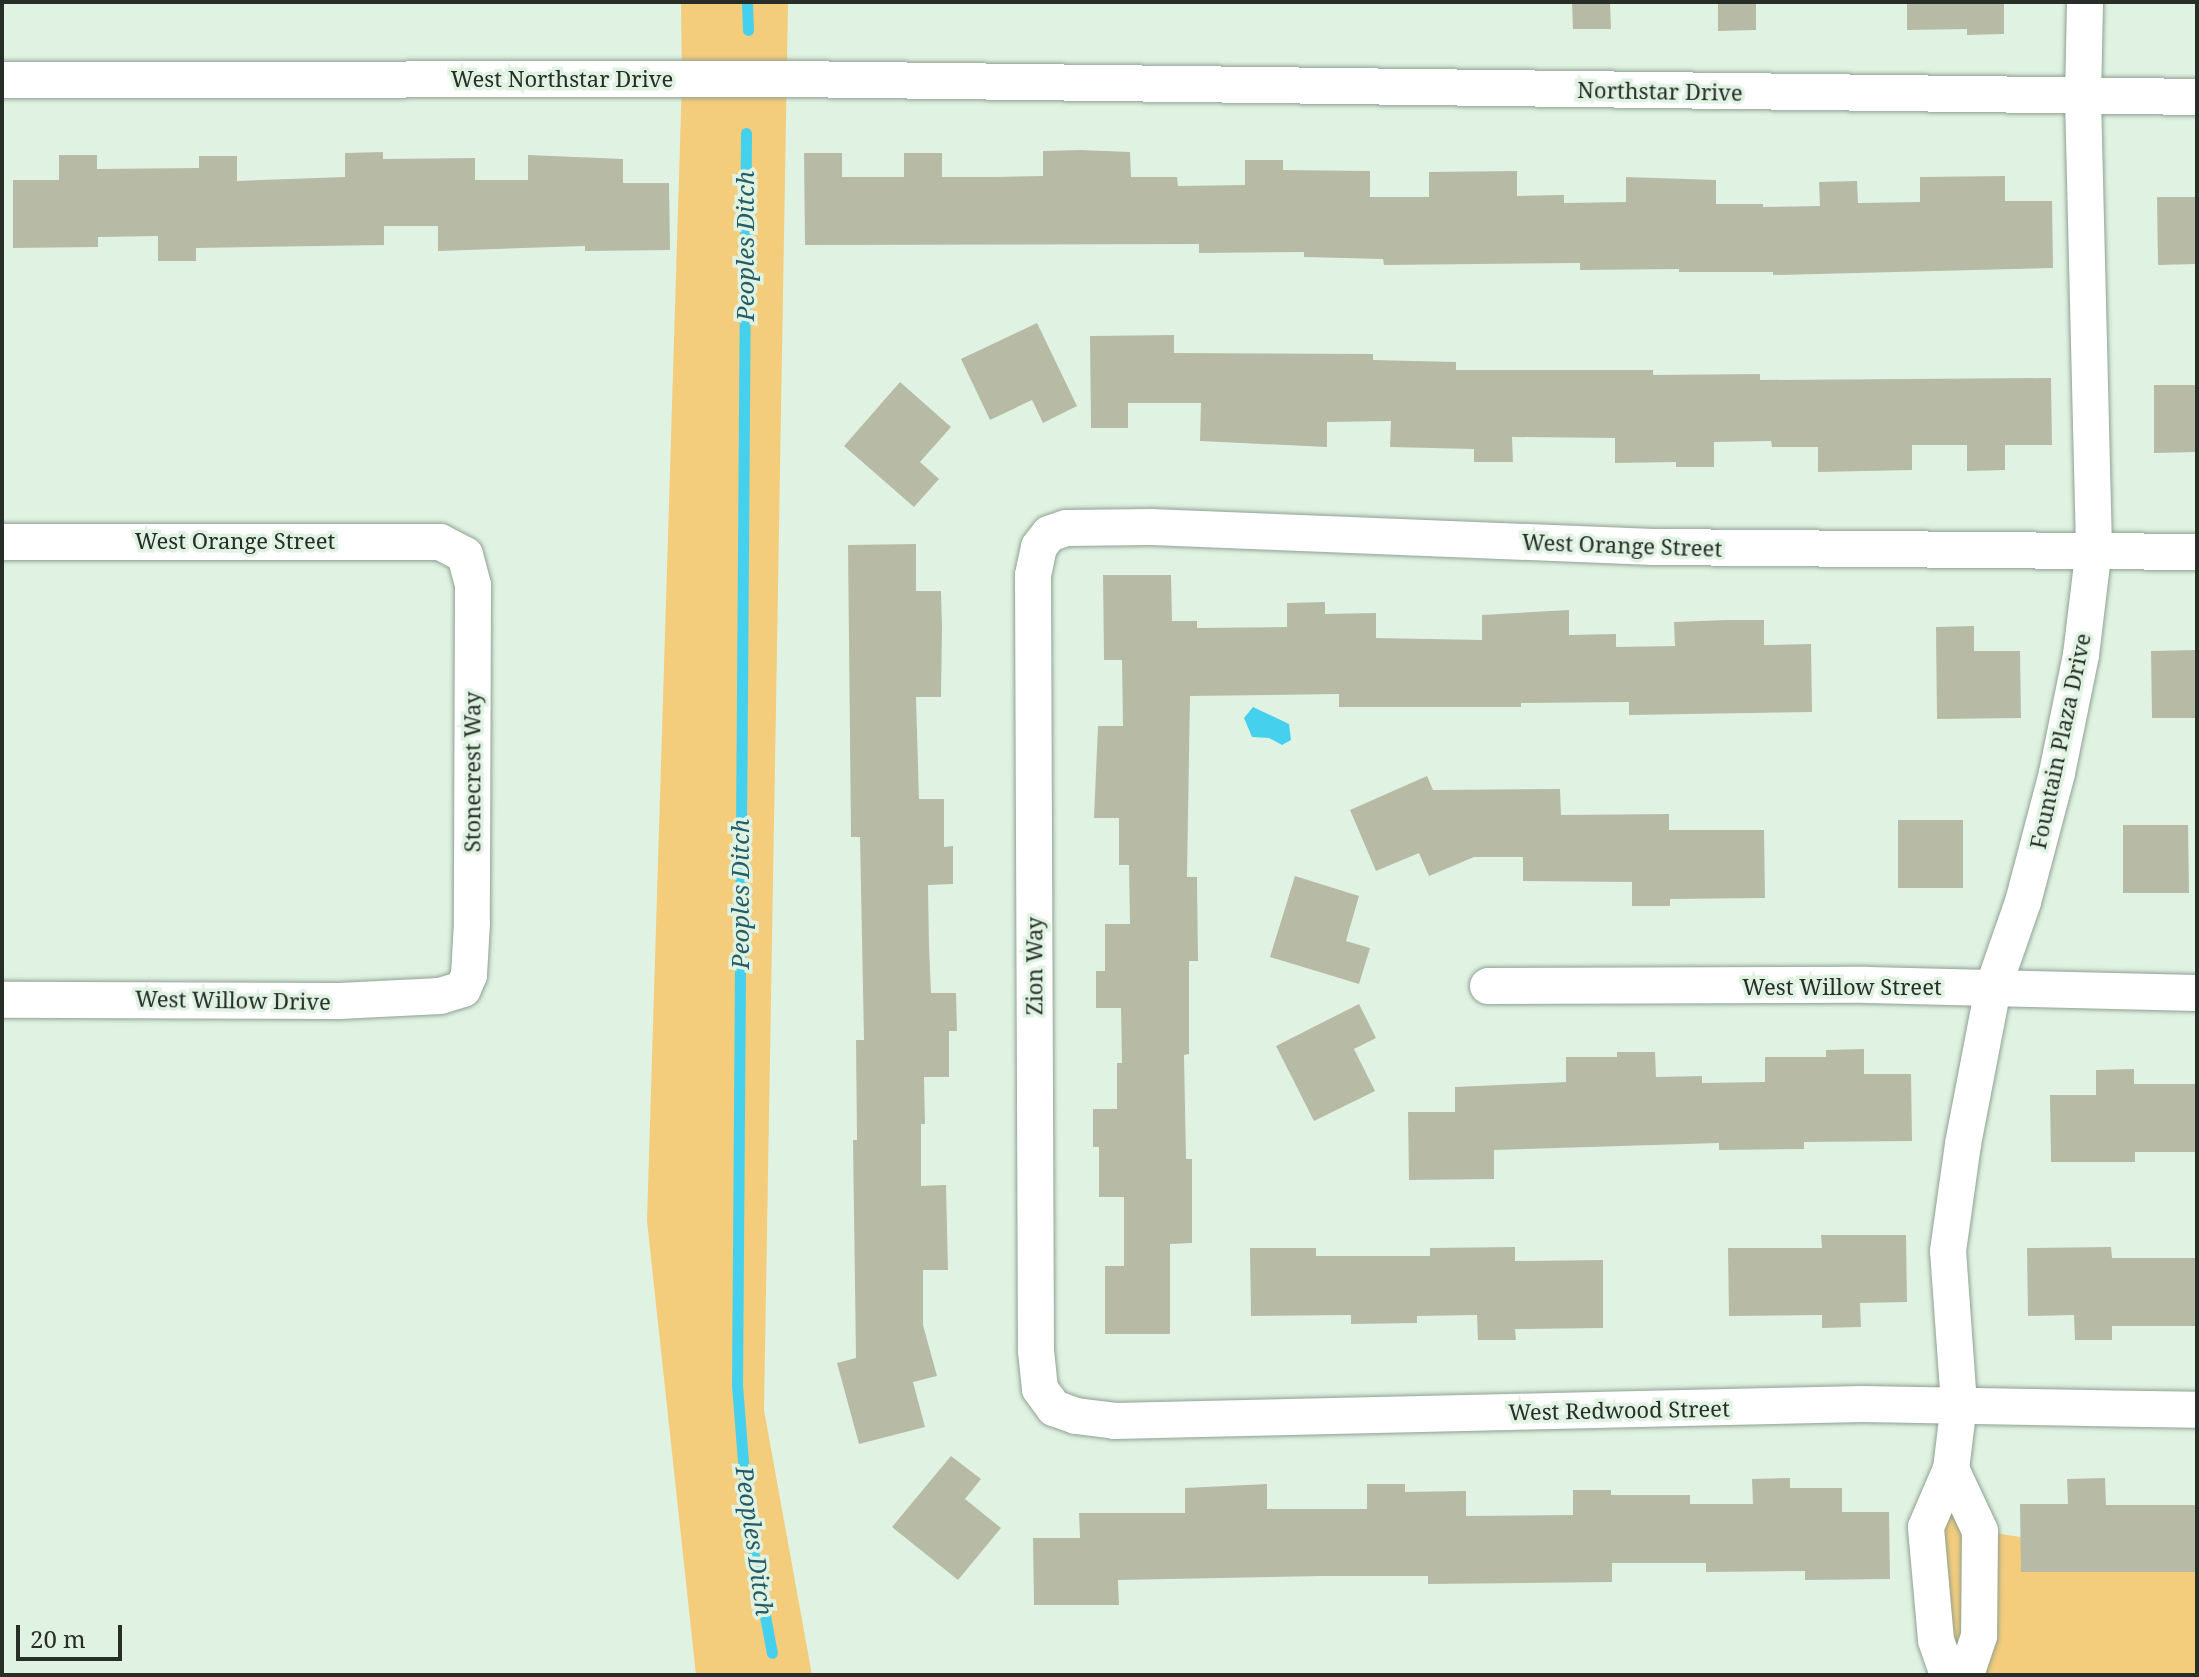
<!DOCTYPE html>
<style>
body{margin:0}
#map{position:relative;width:2199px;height:1677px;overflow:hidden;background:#e0f3e3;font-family:"Noto Serif",serif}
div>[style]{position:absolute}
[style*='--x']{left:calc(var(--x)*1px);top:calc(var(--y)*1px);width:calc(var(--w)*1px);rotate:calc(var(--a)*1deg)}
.green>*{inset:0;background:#f3cc7c}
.water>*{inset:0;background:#45d0ed}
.stream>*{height:11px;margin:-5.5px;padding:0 5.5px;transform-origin:5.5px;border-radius:5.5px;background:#45d0ed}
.building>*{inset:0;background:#b7bba6}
.roads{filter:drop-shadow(0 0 2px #8fa192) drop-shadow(0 0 2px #8fa192)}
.street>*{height:36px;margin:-18px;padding:0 18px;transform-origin:18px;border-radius:18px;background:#fff}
span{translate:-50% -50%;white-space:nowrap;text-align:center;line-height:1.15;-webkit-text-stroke:7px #e0f3e3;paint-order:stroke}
.street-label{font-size:22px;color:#272e28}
.water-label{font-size:24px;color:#245c68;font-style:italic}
.frame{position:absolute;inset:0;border:4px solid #272e28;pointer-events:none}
.scale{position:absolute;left:16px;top:1625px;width:106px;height:36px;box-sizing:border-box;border:4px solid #272e28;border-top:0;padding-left:10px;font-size:24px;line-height:28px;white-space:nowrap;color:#272e28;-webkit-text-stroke:6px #e0f3e3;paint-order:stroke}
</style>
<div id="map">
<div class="green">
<i style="clip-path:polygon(681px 2px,788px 2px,764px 1410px,812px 1675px,696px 1675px,647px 1221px,682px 79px)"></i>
<i style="clip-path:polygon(1951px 1469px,1981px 1531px,2197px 1564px,2197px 1675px,1935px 1675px,1926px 1527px)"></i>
</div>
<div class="water">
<i style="clip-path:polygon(1253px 707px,1289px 724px,1291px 740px,1282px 745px,1269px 738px,1252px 737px,1244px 718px)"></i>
</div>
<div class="stream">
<i style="--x:747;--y:2;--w:28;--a:88"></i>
<i style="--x:746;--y:133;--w:1252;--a:90.41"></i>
<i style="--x:737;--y:1385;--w:139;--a:85.5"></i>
<i style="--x:748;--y:1524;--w:131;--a:79.5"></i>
</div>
<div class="building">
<i style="clip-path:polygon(1572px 2px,1610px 2px,1611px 29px,1573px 29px)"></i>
<i style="clip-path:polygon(1718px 2px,1756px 2px,1756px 30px,1718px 31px)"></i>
<i style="clip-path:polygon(1907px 2px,2004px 2px,2004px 34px,1967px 35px,1967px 29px,1907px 30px)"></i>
<i style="clip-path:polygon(1081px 150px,1130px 152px,1131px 177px,1177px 177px,1178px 186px,1245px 185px,1245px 160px,1283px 160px,1283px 170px,1370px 171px,1370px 197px,1429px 197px,1429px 172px,1517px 171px,1517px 196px,1564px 195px,1564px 203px,1626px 202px,1626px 177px,1716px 180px,1716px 204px,1763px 204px,1763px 207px,1820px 206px,1819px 182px,1857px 181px,1858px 203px,1920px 202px,1920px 177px,2005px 176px,2005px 201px,2052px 201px,2053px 268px,1773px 275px,1773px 272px,1679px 272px,1679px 269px,1580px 270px,1580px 263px,1384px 265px,1383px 259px,1304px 257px,1304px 252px,1199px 253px,1199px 244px,805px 245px,804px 153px,842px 153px,842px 177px,904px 177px,904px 153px,942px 153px,942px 177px,996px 177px,1043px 176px,1043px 151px)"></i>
<i style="clip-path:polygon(383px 152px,383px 159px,475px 158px,475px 180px,528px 180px,528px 155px,623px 159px,623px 183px,669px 183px,670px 250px,585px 251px,585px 246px,438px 251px,438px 226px,384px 226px,384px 245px,196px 248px,196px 261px,158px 261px,158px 236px,98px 237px,98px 247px,13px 248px,13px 180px,59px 180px,59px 155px,97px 155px,97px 169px,199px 168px,199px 156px,237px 156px,237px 181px,345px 177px,345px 153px)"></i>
<i style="clip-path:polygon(2157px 197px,2197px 197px,2197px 264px,2158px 265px)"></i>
<i style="clip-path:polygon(1037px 323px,1077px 406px,1043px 423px,1032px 400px,990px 420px,961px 359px)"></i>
<i style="clip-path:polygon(1174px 335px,1174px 353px,1373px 354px,1373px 360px,1456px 362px,1456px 370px,1653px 370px,1653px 375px,1760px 374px,1760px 380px,2051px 378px,2052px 445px,2005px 445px,2005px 470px,1967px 471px,1967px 445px,1912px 445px,1912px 470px,1818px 472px,1818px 447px,1772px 447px,1771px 441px,1714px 442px,1714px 467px,1676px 467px,1676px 462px,1615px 463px,1615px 438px,1512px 437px,1513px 462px,1474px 462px,1474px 449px,1390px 447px,1391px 421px,1327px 422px,1327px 447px,1200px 441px,1201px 403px,1128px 403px,1128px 428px,1091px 428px,1090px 336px)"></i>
<i style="clip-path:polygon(900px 382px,951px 427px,920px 462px,939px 479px,914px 507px,844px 446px)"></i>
<i style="clip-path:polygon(2154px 385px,2197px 385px,2197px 452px,2154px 453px)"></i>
<i style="clip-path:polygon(916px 544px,916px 591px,941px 591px,942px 628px,941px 697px,916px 697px,919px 799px,944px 799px,944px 847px,953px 846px,953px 884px,928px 885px,929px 946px,931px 993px,956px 993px,957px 1031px,949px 1031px,949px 1077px,924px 1077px,925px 1124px,921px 1124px,921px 1186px,946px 1185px,948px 1270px,923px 1270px,923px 1325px,937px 1376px,913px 1382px,925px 1427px,859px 1444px,837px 1363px,856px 1358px,853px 1140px,857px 1140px,856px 1040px,864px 1040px,860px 837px,851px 837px,848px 545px)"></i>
<i style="clip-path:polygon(1103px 575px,1171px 575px,1172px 621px,1197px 621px,1197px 628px,1287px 627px,1287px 603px,1325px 602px,1325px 614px,1376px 613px,1376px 638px,1482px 640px,1482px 615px,1569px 610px,1569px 635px,1616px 634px,1616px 647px,1675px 646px,1674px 622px,1726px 620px,1764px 620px,1764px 645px,1811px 644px,1812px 712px,1629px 715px,1629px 702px,1521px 703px,1521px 707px,1339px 707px,1339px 694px,1190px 696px,1187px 877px,1197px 877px,1198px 961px,1189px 961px,1189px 1054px,1184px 1055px,1186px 1159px,1192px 1159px,1192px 1243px,1170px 1244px,1170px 1334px,1105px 1334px,1105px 1266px,1124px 1266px,1124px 1197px,1099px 1197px,1099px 1147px,1093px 1147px,1093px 1109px,1117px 1109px,1117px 1063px,1122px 1063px,1121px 1008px,1096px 1008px,1096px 971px,1105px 971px,1105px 924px,1130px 924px,1129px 865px,1119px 865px,1119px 818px,1094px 818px,1098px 726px,1123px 726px,1122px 660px,1104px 660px)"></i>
<i style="clip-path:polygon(1974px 626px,1974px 651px,2020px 651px,2021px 718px,1937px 719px,1936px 627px)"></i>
<i style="clip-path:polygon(2197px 650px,2197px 718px,2152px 718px,2151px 651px)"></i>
<i style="clip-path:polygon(1427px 776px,1433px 790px,1560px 789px,1561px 815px,1669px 814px,1669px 830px,1764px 830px,1765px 898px,1670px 899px,1670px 906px,1632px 906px,1632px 882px,1523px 881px,1523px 857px,1474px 857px,1429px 876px,1419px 853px,1376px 871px,1350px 810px)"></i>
<i style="clip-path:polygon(1898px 820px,1963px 820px,1963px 888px,1898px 888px)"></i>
<i style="clip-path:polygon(2123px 825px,2188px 825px,2189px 893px,2123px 893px)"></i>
<i style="clip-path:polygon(1295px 876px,1359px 896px,1346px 941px,1370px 948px,1359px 984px,1270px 957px)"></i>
<i style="clip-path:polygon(1359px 1004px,1376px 1038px,1354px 1049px,1375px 1091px,1314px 1121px,1276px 1046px)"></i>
<i style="clip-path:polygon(1864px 1049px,1864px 1074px,1911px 1074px,1912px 1141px,1804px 1142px,1804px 1149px,1719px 1150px,1719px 1143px,1494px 1150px,1494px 1179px,1409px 1180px,1408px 1112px,1455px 1112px,1455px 1087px,1566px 1082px,1566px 1057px,1617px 1057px,1617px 1052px,1655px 1052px,1656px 1077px,1702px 1076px,1702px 1083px,1765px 1082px,1765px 1057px,1826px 1057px,1826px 1050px)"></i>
<i style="clip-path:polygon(2134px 1069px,2134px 1084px,2197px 1084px,2197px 1152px,2135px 1152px,2135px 1162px,2051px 1162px,2050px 1095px,2096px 1095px,2096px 1070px)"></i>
<i style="clip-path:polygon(1821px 1235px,1906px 1235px,1907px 1302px,1860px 1303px,1861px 1327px,1822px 1328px,1822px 1315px,1729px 1316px,1728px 1248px,1822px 1248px)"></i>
<i style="clip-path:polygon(1515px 1247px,1515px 1261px,1603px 1260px,1603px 1328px,1515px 1329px,1516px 1340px,1478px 1340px,1477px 1315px,1417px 1316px,1417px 1323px,1351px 1324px,1351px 1315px,1251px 1316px,1250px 1248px,1316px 1248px,1316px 1256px,1430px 1256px,1430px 1248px)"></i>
<i style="clip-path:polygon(2111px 1247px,2112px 1258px,2197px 1258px,2197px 1326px,2112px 1326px,2112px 1340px,2075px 1340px,2074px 1315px,2028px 1316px,2027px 1248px)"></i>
<i style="clip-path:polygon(951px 1456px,981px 1479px,965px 1499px,1001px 1528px,958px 1580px,892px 1527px)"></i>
<i style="clip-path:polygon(1790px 1478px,1790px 1488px,1842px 1488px,1842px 1512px,1889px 1512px,1890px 1579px,1805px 1580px,1805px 1571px,1706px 1572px,1706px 1563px,1612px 1563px,1612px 1582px,1428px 1584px,1428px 1576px,1321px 1576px,1118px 1580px,1119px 1605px,1034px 1605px,1033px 1538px,1080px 1538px,1079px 1513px,1185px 1513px,1185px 1488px,1267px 1484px,1267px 1509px,1367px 1509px,1367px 1484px,1405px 1484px,1405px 1492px,1466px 1491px,1466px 1516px,1573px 1515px,1573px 1490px,1611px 1490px,1611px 1495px,1690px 1495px,1690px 1504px,1753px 1504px,1752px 1479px)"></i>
<i style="clip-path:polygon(2105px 1478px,2106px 1505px,2197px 1505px,2197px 1572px,2021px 1572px,2020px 1504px,2068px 1504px,2067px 1479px)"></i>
</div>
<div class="roads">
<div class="street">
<i style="--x:2;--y:80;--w:787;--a:-0.07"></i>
<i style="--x:789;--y:79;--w:1408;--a:0.73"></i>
<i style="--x:2;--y:542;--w:438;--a:0"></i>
<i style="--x:440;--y:542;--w:28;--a:27"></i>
<i style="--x:465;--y:555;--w:31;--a:75"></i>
<i style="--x:473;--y:585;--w:338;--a:90.2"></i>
<i style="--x:472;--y:923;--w:52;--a:93.3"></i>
<i style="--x:469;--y:975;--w:15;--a:113"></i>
<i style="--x:463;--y:989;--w:24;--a:163"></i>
<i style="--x:440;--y:996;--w:101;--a:177.2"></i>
<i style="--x:339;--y:1001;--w:337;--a:-179.8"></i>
<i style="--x:2197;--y:552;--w:544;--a:-179.47"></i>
<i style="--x:1653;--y:547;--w:502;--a:-177.72"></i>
<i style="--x:1151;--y:527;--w:85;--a:179.3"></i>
<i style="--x:1066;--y:528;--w:18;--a:161"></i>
<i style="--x:1049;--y:534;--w:16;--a:128"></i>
<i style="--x:1039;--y:547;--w:29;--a:102"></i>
<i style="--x:1033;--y:575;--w:776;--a:89.78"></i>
<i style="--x:1036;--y:1351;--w:38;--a:84"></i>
<i style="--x:1040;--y:1389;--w:24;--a:54"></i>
<i style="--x:1054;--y:1408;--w:23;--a:20"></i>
<i style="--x:1076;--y:1416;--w:38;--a:7"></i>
<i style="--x:1114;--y:1421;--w:748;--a:-1.3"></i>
<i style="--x:1862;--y:1404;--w:335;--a:1"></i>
<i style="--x:1488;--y:986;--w:379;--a:-0.2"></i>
<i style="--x:1867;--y:985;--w:330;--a:1.4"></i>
<i style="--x:1951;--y:1469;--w:68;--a:64.9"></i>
<i style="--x:1980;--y:1531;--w:105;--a:90.5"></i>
<i style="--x:1979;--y:1636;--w:41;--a:108.4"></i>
<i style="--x:1948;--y:1675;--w:37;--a:-109"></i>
<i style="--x:1936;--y:1640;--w:113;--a:-95.1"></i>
<i style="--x:1926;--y:1527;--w:63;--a:-66.7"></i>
<i style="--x:1951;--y:1469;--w:65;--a:-83"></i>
<i style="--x:1959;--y:1404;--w:153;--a:-94.1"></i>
<i style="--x:1948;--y:1251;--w:108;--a:-82"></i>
<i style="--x:1963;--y:1144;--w:159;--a:-79.1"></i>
<i style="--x:1993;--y:988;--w:91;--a:-70.8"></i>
<i style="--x:2023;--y:902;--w:133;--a:-75.2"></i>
<i style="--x:2057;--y:773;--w:120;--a:-78.5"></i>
<i style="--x:2081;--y:655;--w:108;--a:-83.1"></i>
<i style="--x:2094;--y:548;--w:450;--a:-91.4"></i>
<i style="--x:2083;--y:98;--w:96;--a:-88.8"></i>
</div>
</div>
<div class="street-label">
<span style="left:562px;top:79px">West Northstar Drive</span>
<span style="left:1660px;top:91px;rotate:1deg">Northstar Drive</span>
<span style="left:235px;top:541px">West Orange Street</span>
<span style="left:1622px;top:545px;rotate:2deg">West Orange Street</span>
<span style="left:2060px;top:741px;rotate:-78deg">Fountain Plaza Drive</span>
<span style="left:472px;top:772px;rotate:-90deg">Stonecrest Way</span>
<span style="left:1034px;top:966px;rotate:-90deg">Zion Way</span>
<span style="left:1842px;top:987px">West Willow Street</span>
<span style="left:233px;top:1000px;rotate:1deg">West Willow Drive</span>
<span style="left:1619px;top:1410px;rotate:-1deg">West Redwood Street</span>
</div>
<div class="water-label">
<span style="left:745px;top:246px;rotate:-90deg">Peoples Ditch</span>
<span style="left:740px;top:894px;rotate:-90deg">Peoples Ditch</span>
<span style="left:755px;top:1541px;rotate:82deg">Peoples Ditch</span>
</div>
<div class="frame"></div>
<div class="scale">20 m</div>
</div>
